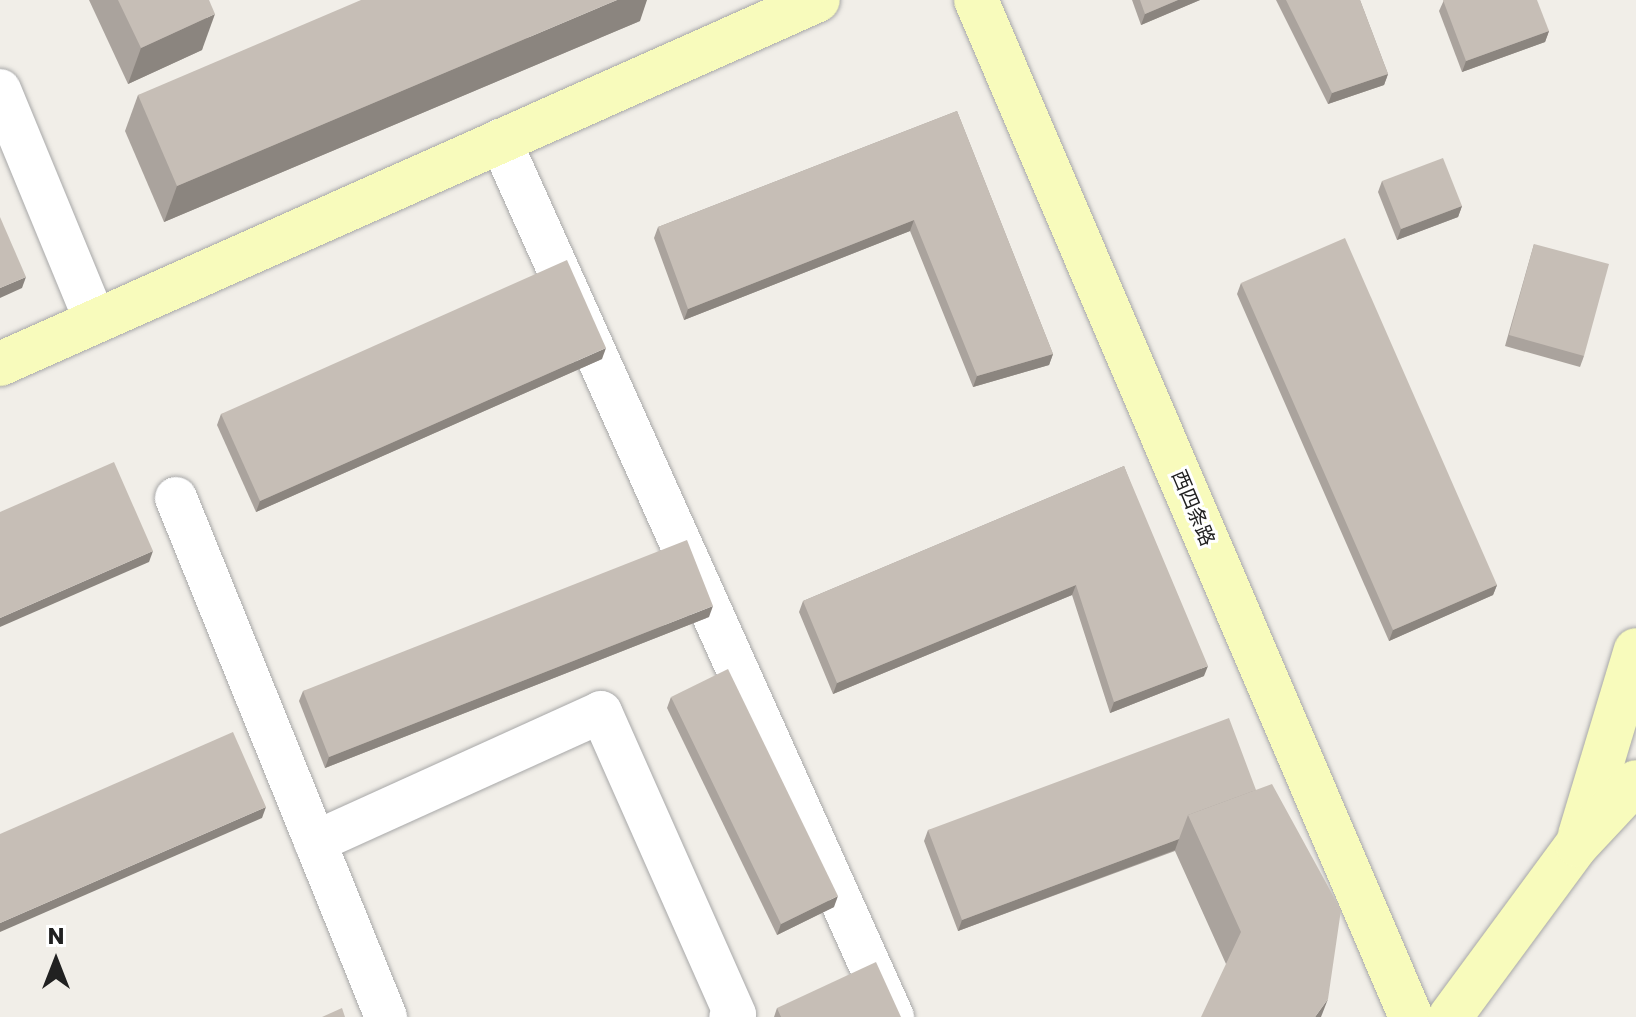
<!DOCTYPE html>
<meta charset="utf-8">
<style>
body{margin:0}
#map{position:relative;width:1636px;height:1017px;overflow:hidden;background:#f1eee8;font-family:Poppins,"Noto Sans SC",sans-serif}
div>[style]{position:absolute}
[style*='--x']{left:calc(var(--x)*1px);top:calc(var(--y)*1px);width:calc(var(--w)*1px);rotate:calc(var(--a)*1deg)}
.roads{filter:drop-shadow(0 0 2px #a8a8a8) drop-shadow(0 0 2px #a8a8a8)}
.street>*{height:42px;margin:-21px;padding:0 21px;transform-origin:21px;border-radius:21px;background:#fff}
.secondary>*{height:44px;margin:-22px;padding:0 22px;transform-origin:22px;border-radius:22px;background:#f8fbbc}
.wall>*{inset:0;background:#aaa39d}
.shaded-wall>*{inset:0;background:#8b857f}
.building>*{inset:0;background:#c6beb6}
span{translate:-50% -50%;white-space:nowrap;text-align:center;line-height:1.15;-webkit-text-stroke:6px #fff;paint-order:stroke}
.street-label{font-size:20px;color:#212121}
.north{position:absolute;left:16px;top:921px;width:80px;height:80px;-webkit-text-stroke:6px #fff;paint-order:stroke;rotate:0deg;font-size:22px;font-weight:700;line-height:32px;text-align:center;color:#212121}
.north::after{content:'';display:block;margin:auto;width:28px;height:36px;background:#212121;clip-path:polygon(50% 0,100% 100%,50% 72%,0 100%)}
</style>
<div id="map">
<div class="roads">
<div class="street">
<i style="--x:0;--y:90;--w:250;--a:67.6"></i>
<i style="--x:500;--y:140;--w:961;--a:65.86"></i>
<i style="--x:176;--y:498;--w:560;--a:67.97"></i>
<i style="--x:315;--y:842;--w:314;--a:-24.4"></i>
<i style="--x:601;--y:712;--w:331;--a:66.1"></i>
<i style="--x:735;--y:1015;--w:5;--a:158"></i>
</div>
<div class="secondary">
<i style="--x:976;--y:0;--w:1106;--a:66.84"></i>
<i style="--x:0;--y:364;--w:895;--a:-23.99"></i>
<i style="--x:1580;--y:835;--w:193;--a:-73.2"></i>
<i style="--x:1450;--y:1017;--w:214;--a:-53.6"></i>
<i style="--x:1577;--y:845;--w:86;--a:-46.9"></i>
</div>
</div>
<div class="wall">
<i style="clip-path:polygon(89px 0,209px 0,202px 50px,128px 84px)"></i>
<i style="clip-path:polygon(1132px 0,1200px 0,1141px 25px)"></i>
<i style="clip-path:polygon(1276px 0,1360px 0,1388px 74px,1384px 85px,1328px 104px)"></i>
<i style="clip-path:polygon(1444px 0,1549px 31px,1545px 42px,1462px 72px,1439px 11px)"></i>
<i style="clip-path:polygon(640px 21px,164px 222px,125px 131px,138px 95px)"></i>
<i style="clip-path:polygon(957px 111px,1053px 354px,1049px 365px,973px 387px,910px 231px,684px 320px,654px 238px,658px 227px)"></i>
<i style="clip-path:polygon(1382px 181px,1462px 206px,1458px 217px,1397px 240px,1378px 192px)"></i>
<i style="clip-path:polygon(1534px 244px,1584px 356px,1580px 367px,1505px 346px)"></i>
<i style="clip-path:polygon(1241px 283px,1497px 585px,1493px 595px,1389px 641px,1237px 294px)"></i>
<i style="clip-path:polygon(602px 359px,256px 512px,217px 425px,221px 414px)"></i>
<i style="clip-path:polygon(1124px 466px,1204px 676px,1110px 713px,1072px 595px,833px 694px,799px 612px,803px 601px)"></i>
<i style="clip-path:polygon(709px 617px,325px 768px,299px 701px,303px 691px)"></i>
<i style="clip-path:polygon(671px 697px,834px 907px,777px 935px,667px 708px)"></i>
<i style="clip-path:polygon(1256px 790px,1341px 910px,1226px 964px,1175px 851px,958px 931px,924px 841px,928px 830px)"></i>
<i style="clip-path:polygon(777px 1008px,901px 1017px,774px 1017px)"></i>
</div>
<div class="shaded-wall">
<i style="clip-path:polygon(617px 0,647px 0,640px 21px,164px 222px,177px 186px)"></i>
<i style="clip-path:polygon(1178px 0,1200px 0,1141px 25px,1145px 14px)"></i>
<i style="clip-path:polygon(215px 14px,202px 50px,128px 84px,141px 48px)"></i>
<i style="clip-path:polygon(1549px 31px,1545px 42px,1462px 72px,1466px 61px)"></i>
<i style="clip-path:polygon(1388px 74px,1384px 85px,1328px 104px,1332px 93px)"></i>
<i style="clip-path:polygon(1462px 206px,1458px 217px,1397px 240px,1401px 229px)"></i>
<i style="clip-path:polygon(914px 220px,910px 231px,684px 320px,688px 309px)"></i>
<i style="clip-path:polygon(26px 277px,22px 288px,0 298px,0 288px)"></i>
<i style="clip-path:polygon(606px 348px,602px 359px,256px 512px,260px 501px)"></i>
<i style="clip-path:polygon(1053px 354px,1049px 365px,973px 387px,977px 376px)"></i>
<i style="clip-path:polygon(153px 551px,149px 562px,0 627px,0 618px)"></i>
<i style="clip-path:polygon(1076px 585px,1072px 595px,833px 694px,837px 683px)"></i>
<i style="clip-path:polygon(1497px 585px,1493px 595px,1389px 641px,1393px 630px)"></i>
<i style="clip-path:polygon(713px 606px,709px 617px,325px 768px,329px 757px)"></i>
<i style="clip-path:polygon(1208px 666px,1204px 676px,1110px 713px,1114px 702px)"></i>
<i style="clip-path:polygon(266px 807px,262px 818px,0 932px,0 923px)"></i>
<i style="clip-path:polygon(1179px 839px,1175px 850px,958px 931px,962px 920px)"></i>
<i style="clip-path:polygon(838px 896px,834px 907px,777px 935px,781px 924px)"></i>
<i style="clip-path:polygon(1328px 999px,1321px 1017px,1315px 1017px)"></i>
</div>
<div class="building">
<i style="clip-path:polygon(118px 0,209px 0,215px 14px,141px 48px)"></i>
<i style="clip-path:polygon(361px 0,617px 0,177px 186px,138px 95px)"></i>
<i style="clip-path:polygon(1140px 0,1178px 0,1145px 14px)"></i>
<i style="clip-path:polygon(1286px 0,1360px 0,1388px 74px,1332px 93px)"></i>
<i style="clip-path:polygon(1443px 0,1537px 0,1549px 31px,1466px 61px)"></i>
<i style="clip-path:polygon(957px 111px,1053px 354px,977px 376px,914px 220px,688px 309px,658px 227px)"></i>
<i style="clip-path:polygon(1443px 158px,1462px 206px,1401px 229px,1382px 181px)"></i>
<i style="clip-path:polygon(0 217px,26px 277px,0 288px)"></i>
<i style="clip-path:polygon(1345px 238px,1497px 585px,1393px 630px,1241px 283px)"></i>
<i style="clip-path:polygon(1534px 244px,1609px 264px,1584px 356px,1509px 335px)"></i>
<i style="clip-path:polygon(567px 260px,606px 348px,260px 501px,221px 414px)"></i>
<i style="clip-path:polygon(114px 462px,153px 551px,0 618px,0 512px)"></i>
<i style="clip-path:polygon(1124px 466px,1208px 666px,1114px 702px,1076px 585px,837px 683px,803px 601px)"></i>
<i style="clip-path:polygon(687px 540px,713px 606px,329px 757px,303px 691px)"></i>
<i style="clip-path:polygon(728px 669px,838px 896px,781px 924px,671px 697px)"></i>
<i style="clip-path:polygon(1229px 718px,1256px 790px,1188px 815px,1179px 839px,962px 920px,928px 830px)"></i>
<i style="clip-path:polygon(233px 732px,266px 807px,0 923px,0 834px)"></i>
<i style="clip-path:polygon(1272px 784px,1341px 910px,1328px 999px,1315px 1017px,1201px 1017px,1241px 932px,1188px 815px)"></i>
<i style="clip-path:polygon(876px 962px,901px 1017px,781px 1017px,777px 1008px)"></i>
<i style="clip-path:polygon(342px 1008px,345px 1017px,322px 1017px)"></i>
</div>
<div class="street-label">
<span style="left:1193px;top:508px;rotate:67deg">西四条路</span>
</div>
<div class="north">N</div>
</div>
